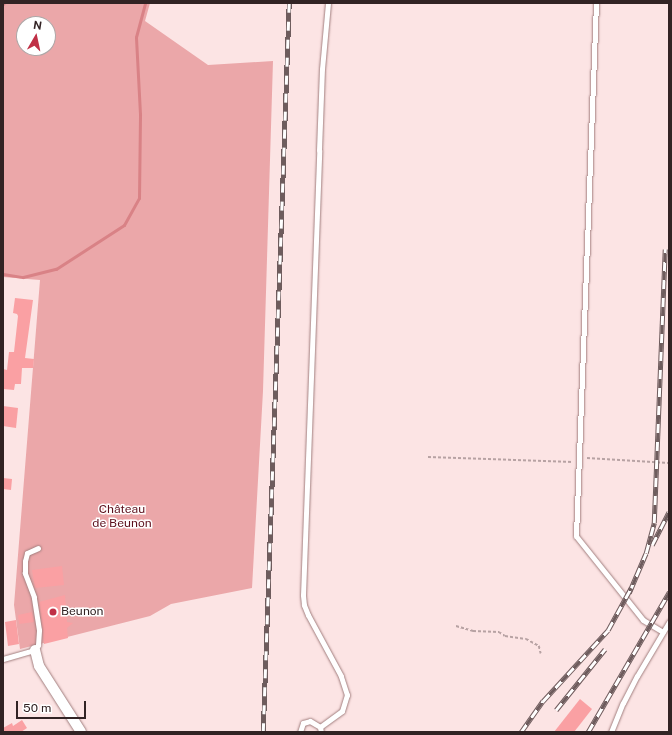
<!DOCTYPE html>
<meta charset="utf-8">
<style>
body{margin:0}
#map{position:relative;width:672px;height:735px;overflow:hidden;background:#fce4e4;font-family:"Public Sans",sans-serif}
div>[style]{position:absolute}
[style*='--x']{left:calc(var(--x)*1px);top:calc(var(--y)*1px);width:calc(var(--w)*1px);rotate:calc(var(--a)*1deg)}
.green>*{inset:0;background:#eba7a9}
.stream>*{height:3px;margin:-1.5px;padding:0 1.5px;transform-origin:1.5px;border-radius:1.5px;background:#d98286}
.building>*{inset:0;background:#faa0a3}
.path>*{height:1.5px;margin-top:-0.75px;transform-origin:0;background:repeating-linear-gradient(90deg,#b7a2a3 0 3px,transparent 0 5px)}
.roads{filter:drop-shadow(0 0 1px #a27f7f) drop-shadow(0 0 1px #a27f7f)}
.lane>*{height:5px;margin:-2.5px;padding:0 2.5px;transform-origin:2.5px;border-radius:2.5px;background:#fff}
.street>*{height:10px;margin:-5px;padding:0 5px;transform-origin:5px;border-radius:5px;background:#fff}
.rail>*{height:4.5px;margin-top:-2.25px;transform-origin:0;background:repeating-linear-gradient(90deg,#fff 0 9px,#6e5c5d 0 18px);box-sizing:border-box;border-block:1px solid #6e5c5d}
.dots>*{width:11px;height:11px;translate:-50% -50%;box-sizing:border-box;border:2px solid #fff;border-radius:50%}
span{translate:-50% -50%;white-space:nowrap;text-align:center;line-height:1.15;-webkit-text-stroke:3px #fff;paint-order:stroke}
.park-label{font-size:12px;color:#5d0f1c}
.poi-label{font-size:12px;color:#322324}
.left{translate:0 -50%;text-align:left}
.frame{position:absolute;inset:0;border:4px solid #322324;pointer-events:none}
.north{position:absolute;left:16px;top:16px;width:40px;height:40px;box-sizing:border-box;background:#fff;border:1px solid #ada7a7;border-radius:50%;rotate:9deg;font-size:11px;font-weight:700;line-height:16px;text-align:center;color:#322324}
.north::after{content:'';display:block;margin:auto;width:14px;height:18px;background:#c03046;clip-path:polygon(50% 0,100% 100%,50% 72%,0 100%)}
.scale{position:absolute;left:16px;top:701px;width:70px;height:18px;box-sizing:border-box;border:2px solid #322324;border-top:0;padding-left:5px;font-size:12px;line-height:14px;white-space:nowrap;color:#322324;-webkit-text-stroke:3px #fff;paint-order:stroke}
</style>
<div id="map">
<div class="green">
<i style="clip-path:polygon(evenodd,3px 3px,150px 3px,145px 21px,208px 65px,273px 61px,263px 391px,252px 588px,171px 604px,150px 616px,20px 649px,14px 605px,40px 280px,3px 277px,3px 3px,24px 24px,48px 24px,48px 48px,24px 48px,24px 24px)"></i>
</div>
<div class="stream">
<i style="--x:3;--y:4;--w:1;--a:-45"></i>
<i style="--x:3;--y:274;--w:20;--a:9"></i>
<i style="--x:23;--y:277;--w:34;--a:-14"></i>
<i style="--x:56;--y:269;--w:81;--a:-32.9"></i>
<i style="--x:124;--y:225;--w:31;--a:-61"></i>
<i style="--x:139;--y:198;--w:84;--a:-89.3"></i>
<i style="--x:140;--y:114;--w:77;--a:-93"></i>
<i style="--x:136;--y:37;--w:35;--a:-75"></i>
</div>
<div class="building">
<i style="clip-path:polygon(15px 298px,33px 300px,25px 358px,34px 359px,33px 368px,22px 368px,21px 384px,15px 384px,14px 390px,3px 389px,3px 369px,7px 370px,9px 352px,14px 352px,18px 316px,17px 314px,13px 313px)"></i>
<i style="clip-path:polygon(3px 406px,18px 408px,16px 428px,3px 426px)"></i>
<i style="clip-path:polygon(3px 478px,12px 479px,11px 490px,3px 489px)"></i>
<i style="clip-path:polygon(62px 566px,64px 585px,35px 588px,32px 570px)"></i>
<i style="clip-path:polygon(65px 595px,67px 622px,73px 623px,67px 628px,68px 638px,44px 644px,39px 602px)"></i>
<i style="clip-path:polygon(32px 612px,34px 622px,19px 624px,18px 615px)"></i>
<i style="clip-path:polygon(16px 620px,19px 644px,8px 646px,5px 622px)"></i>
<i style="clip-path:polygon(580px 699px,592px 709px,578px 727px,574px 732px,554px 732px)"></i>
<i style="clip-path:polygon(22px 720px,27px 728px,21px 732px,3px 732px,3px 728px,12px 723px,13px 726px)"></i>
</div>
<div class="path">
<i style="--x:428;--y:457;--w:145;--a:2"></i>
<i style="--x:587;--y:458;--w:82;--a:3.5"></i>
<i style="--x:456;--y:626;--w:18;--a:16"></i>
<i style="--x:473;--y:631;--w:26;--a:2"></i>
<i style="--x:499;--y:632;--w:7;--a:34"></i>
<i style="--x:505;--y:636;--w:21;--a:8"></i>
<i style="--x:526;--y:639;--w:15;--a:28"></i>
<i style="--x:539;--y:646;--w:8;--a:76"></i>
</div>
<div class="roads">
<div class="lane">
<i style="--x:596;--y:3;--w:533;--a:92.15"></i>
<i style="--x:576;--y:536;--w:107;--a:51.4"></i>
<i style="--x:643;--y:620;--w:23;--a:31"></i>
<i style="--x:3;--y:659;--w:33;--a:-16"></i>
<i style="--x:35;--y:650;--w:6;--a:-59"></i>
<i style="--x:38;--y:645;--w:15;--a:-86"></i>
<i style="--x:39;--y:630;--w:33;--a:-99"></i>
<i style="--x:34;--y:597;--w:26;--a:-111"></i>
<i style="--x:25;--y:573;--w:12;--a:-90"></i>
<i style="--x:25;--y:561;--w:8;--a:-76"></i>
<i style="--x:27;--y:553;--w:12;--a:-24"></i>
<i style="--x:320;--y:727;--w:27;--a:-36"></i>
<i style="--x:342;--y:711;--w:17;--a:-73"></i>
<i style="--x:347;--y:695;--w:20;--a:-108"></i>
<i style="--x:341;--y:676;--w:69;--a:-118.4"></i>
<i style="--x:308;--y:615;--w:11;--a:-112"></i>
<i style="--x:304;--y:605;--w:10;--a:-96"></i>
<i style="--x:303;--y:595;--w:445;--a:-87.9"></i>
<i style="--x:319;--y:150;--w:81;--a:-87.9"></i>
<i style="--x:322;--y:69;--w:66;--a:-84.8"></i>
<i style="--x:300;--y:732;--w:9;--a:-72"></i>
<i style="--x:303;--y:723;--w:7;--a:-16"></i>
<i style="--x:310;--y:721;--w:12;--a:31"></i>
<i style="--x:320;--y:727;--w:5;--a:79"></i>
<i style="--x:611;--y:732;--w:31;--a:-68"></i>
<i style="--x:623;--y:703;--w:30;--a:-63"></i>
<i style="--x:637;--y:676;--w:63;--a:-59.3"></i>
</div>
<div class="street">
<i style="--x:35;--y:650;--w:16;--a:76"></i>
<i style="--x:39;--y:666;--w:78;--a:57.5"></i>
</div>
</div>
<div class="rail">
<i style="--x:652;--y:545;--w:37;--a:-63"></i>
<i style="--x:629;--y:593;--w:43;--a:-67"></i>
<i style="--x:646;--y:553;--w:31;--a:-75"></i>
<i style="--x:654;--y:523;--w:274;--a:-87.7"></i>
<i style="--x:556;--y:710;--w:78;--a:-51.2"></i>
<i style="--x:263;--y:732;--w:729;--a:-87.96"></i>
<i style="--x:521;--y:732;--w:38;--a:-55"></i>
<i style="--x:543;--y:701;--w:96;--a:-47.5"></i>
<i style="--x:608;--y:630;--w:48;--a:-61.3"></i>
<i style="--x:588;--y:732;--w:162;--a:-59.9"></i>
</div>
<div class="dots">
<i style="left:53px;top:612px;background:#c03046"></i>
</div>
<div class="park-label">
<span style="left:122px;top:517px">Château<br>de Beunon</span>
</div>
<div class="poi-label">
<span class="left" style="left:61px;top:612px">Beunon</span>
</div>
<div class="frame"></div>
<div class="north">N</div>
<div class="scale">50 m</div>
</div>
